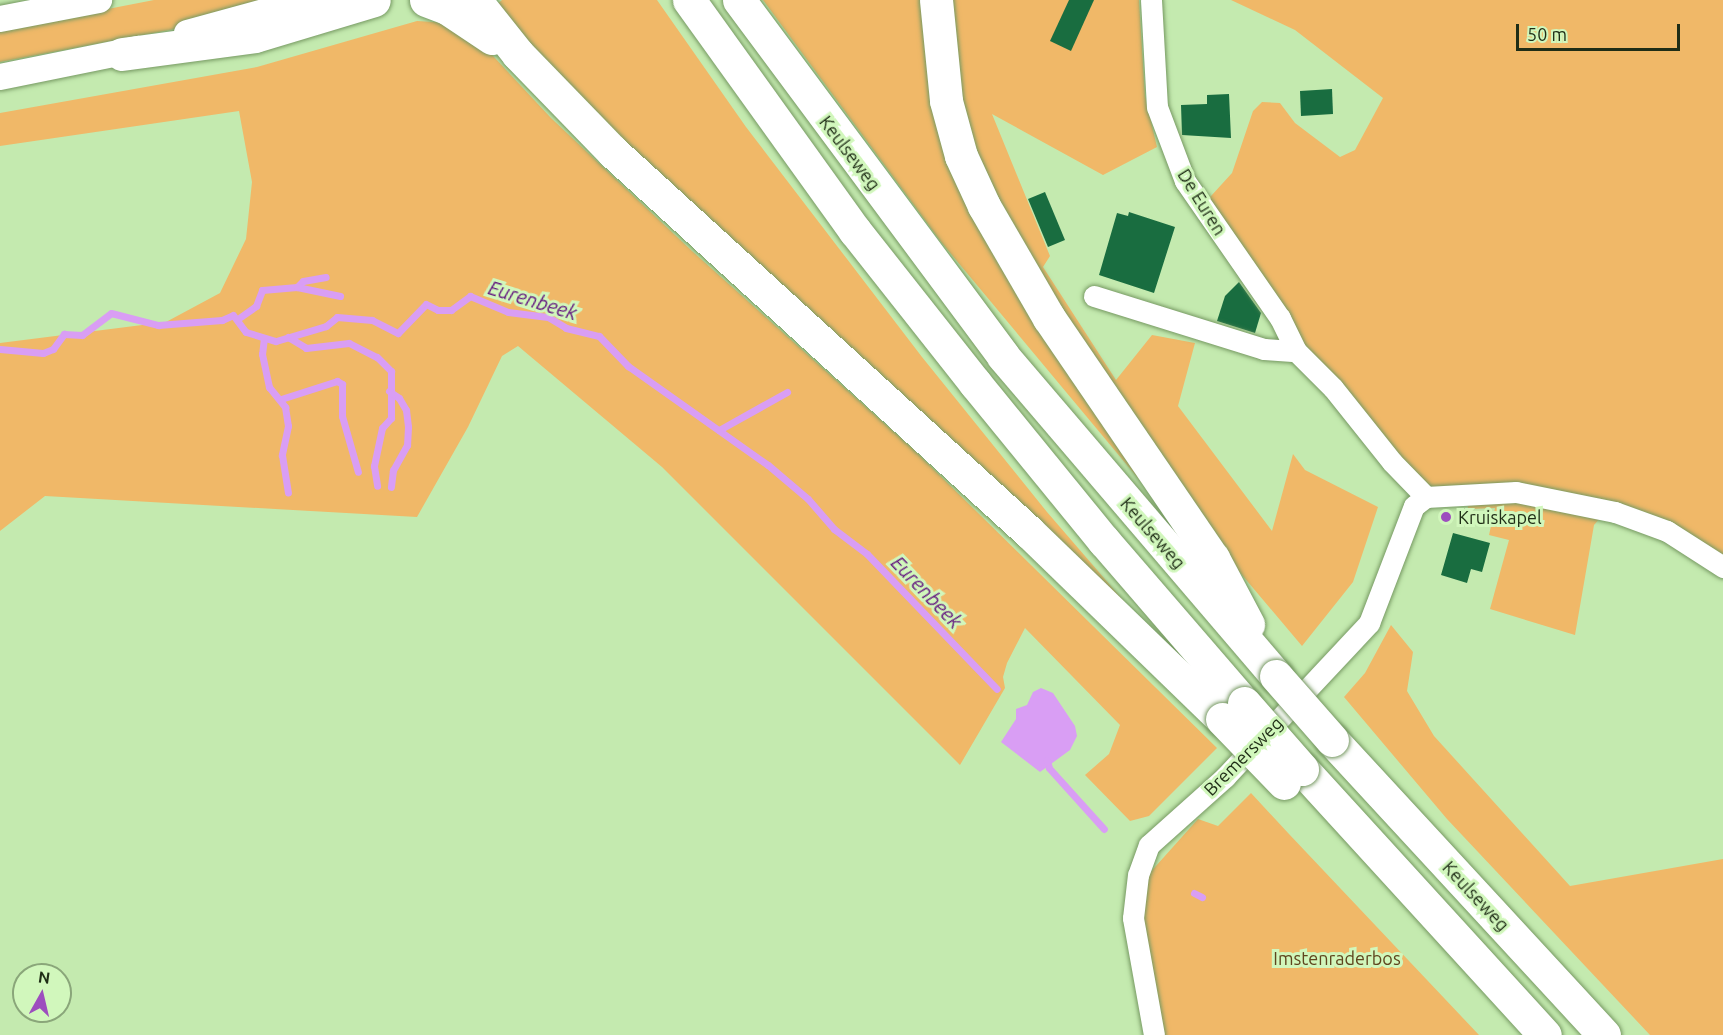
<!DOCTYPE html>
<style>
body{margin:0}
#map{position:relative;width:1723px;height:1035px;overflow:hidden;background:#c4eaaf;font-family:Ubuntu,sans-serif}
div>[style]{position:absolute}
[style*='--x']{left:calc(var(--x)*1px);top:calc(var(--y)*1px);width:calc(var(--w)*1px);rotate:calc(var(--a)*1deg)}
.green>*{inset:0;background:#f0b868}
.water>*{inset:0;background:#d99ef4}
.stream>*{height:7px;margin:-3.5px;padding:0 3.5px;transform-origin:3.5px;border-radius:3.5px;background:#d99ef4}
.building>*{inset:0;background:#196d40}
.roads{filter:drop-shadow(0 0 2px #769962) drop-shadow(0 0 2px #769962)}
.minor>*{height:21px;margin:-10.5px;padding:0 10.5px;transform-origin:10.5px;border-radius:10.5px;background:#fff}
.tertiary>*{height:26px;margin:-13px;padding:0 13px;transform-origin:13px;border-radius:13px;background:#fff}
.trunk>*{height:33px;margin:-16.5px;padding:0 16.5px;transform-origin:16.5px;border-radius:16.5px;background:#fff}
.bridges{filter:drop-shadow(0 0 2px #769962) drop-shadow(0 0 2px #769962)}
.trunk-bridge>*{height:33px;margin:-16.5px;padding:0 16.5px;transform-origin:16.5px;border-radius:16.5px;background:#fff}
.dots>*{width:16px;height:16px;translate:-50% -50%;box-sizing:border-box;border:3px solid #d1f7bc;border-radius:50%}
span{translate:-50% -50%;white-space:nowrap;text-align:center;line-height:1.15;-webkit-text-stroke:6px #d1f7bc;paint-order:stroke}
.street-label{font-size:18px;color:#1f2d16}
.poi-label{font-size:18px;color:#1f2d16}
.left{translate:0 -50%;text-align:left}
.park-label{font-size:18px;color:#5f451e}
.water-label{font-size:20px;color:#651c80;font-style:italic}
.north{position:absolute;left:12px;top:963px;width:60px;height:60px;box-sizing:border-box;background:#d1f7bc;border:2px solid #8aa67a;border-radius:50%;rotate:8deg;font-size:16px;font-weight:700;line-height:24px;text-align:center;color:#1f2d16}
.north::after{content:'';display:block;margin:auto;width:21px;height:27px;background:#9d4ebe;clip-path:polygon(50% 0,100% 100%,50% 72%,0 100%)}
.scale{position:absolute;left:1516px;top:24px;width:164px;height:27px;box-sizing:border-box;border:3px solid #1f2d16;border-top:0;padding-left:8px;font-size:18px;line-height:21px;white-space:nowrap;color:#1f2d16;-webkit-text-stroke:4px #d1f7bc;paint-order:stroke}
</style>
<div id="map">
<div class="green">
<i style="clip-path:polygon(154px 0,280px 0,196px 25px,0 62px,0 30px)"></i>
<i style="clip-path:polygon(502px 0,657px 0,746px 127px,922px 357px,1047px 512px,1192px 680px,752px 276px,494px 7px)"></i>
<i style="clip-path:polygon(763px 0,922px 0,940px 115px,1187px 537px,941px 242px)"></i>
<i style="clip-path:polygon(947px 0,1139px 0,1145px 96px,1157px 147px,1103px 175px,992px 114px,1050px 256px,1043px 267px,1116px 380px,1152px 335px,1195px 343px,1178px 406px,1272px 531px,1293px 454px,1305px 470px,1378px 507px,1353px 582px,1302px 646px,1221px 550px,1032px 270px,977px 161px,959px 98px)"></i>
<i style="clip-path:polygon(1231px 0,1723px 0,1723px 578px,1668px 541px,1601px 517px,1594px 525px,1575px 635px,1490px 609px,1509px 540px,1489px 535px,1495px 508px,1468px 509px,1466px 487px,1433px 488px,1399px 461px,1268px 300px,1201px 207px,1232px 173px,1253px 111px,1262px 102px,1280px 103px,1295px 123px,1340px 157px,1355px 150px,1383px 98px,1295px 30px)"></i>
<i style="clip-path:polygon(417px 21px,450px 23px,480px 42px,551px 118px,692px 251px,914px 450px,1217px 748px,1149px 816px,1130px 821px,1085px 775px,1109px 754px,1120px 725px,1025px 628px,1007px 663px,1003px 677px,1005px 688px,960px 765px,662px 467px,518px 346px,502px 356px,468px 427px,417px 517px,45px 496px,0 531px,0 343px,166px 322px,220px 293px,246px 239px,252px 182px,239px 111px,0 146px,0 113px,257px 67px)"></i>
<i style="clip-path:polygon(1391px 625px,1413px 652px,1407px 691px,1434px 736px,1570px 886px,1723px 859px,1723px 1035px,1650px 1035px,1447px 819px,1344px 697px,1365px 673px)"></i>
<i style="clip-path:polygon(1251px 793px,1289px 834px,1479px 1035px,1160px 1035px,1141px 942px,1147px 876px,1198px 819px,1218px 826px)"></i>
</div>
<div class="water">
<i style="clip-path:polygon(1041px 688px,1053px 693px,1075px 726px,1077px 736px,1070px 750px,1040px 772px,1001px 742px,1016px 719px,1016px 709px,1027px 705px,1033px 692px)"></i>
</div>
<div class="stream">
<i style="--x:297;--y:287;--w:44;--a:11.8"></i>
<i style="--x:239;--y:318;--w:21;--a:-35"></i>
<i style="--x:256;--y:306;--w:17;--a:-69"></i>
<i style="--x:262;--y:290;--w:35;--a:-5"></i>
<i style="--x:297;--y:287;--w:8;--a:-45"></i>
<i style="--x:303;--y:281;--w:23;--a:-10"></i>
<i style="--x:288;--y:337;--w:21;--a:31"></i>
<i style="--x:306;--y:348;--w:43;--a:-6.6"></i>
<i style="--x:349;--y:343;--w:31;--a:27"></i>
<i style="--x:377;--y:357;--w:20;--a:45"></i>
<i style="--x:391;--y:371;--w:47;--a:90"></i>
<i style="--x:391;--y:418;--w:13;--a:132"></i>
<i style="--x:382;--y:428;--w:39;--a:102"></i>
<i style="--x:374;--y:466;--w:20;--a:81"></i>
<i style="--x:264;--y:338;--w:16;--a:97"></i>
<i style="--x:262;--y:354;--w:34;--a:78"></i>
<i style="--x:269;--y:387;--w:26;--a:51"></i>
<i style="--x:285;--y:407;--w:19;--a:81"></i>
<i style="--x:288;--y:426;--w:30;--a:102"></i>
<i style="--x:282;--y:455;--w:38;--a:81"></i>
<i style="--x:0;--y:349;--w:43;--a:5.3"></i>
<i style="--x:43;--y:353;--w:11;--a:-22"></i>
<i style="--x:53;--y:349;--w:19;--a:-54"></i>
<i style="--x:64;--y:334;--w:18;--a:3"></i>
<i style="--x:82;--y:335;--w:36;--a:-37"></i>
<i style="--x:111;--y:313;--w:49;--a:14.3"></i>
<i style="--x:158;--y:325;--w:64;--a:-4.5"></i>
<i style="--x:222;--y:320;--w:12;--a:-24"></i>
<i style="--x:233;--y:315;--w:21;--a:53"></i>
<i style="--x:246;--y:332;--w:31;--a:17"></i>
<i style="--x:276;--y:341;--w:52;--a:-16.7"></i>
<i style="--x:326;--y:326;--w:14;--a:-39"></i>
<i style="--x:337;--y:317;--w:35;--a:5"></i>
<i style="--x:372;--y:320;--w:29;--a:27"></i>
<i style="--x:398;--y:333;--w:40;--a:-46"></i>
<i style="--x:426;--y:304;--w:13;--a:27"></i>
<i style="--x:438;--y:310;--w:13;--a:0"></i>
<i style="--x:451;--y:310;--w:24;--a:-36"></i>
<i style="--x:470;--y:296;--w:41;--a:22.8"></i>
<i style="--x:508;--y:312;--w:40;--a:7.1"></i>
<i style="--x:548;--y:317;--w:21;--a:31"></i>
<i style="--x:566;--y:328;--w:34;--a:14"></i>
<i style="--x:599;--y:336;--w:42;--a:46"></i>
<i style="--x:628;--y:366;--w:171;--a:35.3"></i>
<i style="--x:768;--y:465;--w:52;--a:40.4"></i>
<i style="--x:808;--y:499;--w:40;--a:49"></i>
<i style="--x:834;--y:529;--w:41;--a:37.1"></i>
<i style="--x:867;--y:554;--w:187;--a:46.1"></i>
<i style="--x:389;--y:391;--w:12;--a:35"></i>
<i style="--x:399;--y:398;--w:14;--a:60"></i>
<i style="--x:406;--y:410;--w:17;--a:83"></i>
<i style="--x:408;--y:427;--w:18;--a:93"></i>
<i style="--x:407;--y:445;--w:29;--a:119"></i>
<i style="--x:393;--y:470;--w:17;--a:97"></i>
<i style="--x:281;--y:399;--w:59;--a:-17.8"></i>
<i style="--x:337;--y:381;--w:6;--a:31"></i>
<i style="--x:342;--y:384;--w:32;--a:90"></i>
<i style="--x:342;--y:416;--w:58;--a:74.1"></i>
<i style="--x:719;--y:430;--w:78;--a:-29.2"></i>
<i style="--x:1047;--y:760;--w:8;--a:76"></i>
<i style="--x:1049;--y:768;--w:82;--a:48"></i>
<i style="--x:1194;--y:893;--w:9;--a:27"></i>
</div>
<div class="building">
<i style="clip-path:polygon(1069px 0,1094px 0,1071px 51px,1050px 41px)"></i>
<i style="clip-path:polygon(1332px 89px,1333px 114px,1301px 116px,1300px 91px)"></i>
<i style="clip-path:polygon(1229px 94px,1231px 138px,1182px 135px,1181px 105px,1207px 104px,1207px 95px)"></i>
<i style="clip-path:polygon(1045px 192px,1065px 240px,1048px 247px,1028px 199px)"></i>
<i style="clip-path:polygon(1129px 212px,1175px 227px,1154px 293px,1099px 275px,1117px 213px,1128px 216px)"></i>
<i style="clip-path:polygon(1239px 282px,1261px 313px,1255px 333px,1217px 321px,1225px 296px)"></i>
<i style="clip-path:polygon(1453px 533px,1490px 543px,1482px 572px,1471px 569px,1467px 583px,1441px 575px)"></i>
</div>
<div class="roads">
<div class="minor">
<i style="--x:1151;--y:0;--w:107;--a:86.8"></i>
<i style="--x:1157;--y:107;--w:79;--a:69.3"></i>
<i style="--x:1185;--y:181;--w:167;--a:55.3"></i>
<i style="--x:1280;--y:318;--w:37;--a:64"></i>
<i style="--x:1296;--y:351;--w:52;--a:45"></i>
<i style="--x:1333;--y:388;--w:95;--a:51.4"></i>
<i style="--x:1392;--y:462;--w:49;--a:45.8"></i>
<i style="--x:1094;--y:296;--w:178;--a:17.3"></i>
<i style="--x:1264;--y:349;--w:32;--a:4"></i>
<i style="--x:1426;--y:497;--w:90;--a:-3.2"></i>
<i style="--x:1516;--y:492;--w:101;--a:11.4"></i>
<i style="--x:1615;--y:512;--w:55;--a:20.1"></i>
<i style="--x:1667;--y:531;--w:67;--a:32.7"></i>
<i style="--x:1154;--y:1035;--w:119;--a:-100.2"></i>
<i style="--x:1133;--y:918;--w:43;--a:-83.4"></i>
<i style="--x:1138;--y:875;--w:32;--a:-70"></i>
<i style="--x:1149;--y:845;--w:102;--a:-41.8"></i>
<i style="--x:1225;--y:777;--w:211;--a:-46.9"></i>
<i style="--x:1369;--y:623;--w:125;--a:-69"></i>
<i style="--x:1414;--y:506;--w:15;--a:-37"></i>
</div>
<div class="tertiary">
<i style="--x:0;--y:19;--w:101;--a:-10.9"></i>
<i style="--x:187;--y:33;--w:125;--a:-15.3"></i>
<i style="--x:0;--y:77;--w:141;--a:-11.5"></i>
</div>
<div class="trunk">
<i style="--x:426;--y:0;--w:22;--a:21"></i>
<i style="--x:447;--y:8;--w:54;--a:33.7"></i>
<i style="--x:475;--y:0;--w:69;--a:51.5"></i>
<i style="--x:518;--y:54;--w:136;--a:45.9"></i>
<i style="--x:613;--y:152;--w:563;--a:42.41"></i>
<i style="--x:1029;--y:532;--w:269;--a:44.1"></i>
<i style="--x:689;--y:0;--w:284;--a:54.3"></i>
<i style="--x:855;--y:231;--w:194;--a:51.7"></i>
<i style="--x:975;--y:383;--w:204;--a:50.8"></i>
<i style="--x:1104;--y:541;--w:214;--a:49.2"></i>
<i style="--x:739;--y:0;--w:443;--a:53.4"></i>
<i style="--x:1003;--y:356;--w:421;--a:49.5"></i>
<i style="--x:936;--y:0;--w:101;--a:84.3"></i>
<i style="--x:946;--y:101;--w:57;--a:74.7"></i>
<i style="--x:961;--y:156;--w:55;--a:65.3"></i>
<i style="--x:984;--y:206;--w:129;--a:59.9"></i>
<i style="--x:1049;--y:318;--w:291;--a:55.7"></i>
<i style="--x:1213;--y:558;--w:75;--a:62.1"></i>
<i style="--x:122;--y:54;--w:134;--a:-7.7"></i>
<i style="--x:255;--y:36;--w:124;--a:-16.8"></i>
<i style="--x:1332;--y:740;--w:401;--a:47.3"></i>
<i style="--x:1302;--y:769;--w:360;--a:47.6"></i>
</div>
</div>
<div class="bridges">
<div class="trunk-bridge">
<i style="--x:1276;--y:676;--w:85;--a:48.8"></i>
<i style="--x:1244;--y:703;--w:88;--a:48.7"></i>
<i style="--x:1222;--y:719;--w:89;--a:45.9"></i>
</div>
</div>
<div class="dots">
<i style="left:1446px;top:517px;background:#9d4ebe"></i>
</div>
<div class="street-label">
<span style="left:850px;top:153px;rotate:53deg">Keulseweg</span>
<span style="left:1202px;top:202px;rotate:58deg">De Euren</span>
<span style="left:1153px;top:533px;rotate:49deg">Keulseweg</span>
<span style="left:1243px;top:756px;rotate:-45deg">Bremersweg</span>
<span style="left:1476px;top:896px;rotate:47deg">Keulseweg</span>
</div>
<div class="poi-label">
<span class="left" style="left:1458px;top:517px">Kruiskapel</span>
</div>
<div class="park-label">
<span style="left:1337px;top:958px">Imstenraderbos</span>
</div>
<div class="water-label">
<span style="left:533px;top:300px;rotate:17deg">Eurenbeek</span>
<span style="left:927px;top:592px;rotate:46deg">Eurenbeek</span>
</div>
<div class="north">N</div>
<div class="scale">50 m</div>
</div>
